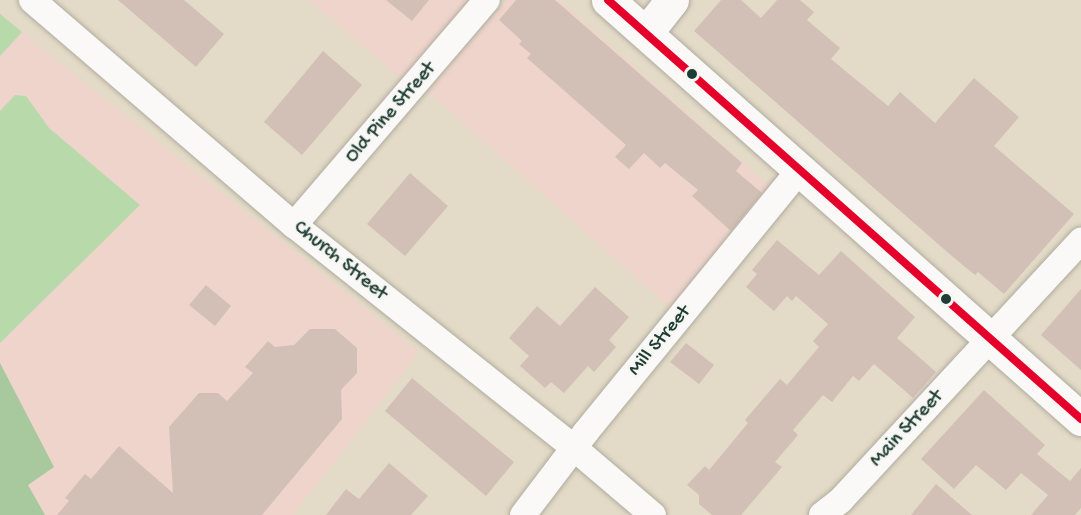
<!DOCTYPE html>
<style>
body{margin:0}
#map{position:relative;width:1081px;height:515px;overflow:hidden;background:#e3dac7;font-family:"Gochi Hand",sans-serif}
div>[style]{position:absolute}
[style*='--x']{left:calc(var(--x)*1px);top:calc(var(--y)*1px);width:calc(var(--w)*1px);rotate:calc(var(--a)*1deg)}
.built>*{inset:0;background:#eed4cb}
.green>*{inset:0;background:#b8d9aa}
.forest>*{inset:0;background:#a8c89e}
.building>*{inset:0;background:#d2c0b6}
.roads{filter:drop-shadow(0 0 2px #afac9f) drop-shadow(0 0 2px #afac9f)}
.street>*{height:26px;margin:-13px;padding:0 13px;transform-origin:13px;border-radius:13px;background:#fbf9f7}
.secondary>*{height:33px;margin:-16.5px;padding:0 16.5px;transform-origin:16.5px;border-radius:16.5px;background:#fbf9f7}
.bus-1>*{height:8px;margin:-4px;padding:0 4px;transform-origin:4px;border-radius:4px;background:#e4002b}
.dots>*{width:16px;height:16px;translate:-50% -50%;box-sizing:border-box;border:3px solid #f6f6f2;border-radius:50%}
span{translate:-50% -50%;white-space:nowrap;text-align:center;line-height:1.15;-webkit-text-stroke:4.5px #f6f6f2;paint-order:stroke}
.street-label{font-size:20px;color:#1f3d34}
</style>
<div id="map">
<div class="built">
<i style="clip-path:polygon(309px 0,471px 0,403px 80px)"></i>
<i style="clip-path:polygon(507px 0,559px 0,775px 191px,674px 311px,427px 91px)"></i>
<i style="clip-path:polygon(22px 32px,419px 352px,293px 515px,45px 515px,27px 485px,54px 467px,0 363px,0 56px)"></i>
</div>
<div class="green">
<i style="clip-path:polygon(0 14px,22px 32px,0 56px)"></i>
<i style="clip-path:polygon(15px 95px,26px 96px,49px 128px,140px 205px,0 343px,0 111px)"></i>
</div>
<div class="forest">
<i style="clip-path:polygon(0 363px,54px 467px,28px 485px,45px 515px,0 515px)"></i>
</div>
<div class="building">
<i style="clip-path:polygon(118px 0,184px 0,224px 34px,196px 67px)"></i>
<i style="clip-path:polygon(386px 0,429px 0,412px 21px)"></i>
<i style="clip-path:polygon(516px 0,555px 0,742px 163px,736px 171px,762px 193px,731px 231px,692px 196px,698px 190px,665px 163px,660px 168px,644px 153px,629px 169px,615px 157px,626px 145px,527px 58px,531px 54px,519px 44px,522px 41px,499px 20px)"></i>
<i style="clip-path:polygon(721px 0,741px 0,761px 18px,777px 0,800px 0,814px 12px,807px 20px,840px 48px,831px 59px,888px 106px,900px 92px,935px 123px,974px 78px,1019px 117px,994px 146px,1074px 214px,1004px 294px,978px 272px,975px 275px,953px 257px,694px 31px)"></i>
<i style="clip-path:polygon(323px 51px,362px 85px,302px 155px,264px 122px)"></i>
<i style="clip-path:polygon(410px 173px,448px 206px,405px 256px,367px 224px)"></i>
<i style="clip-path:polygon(777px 240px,819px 275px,841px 251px,915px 317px,897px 338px,936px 372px,913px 398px,874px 364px,859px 381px,853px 376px,832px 402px,823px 395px,793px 430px,798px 435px,775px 462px,782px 467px,741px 515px,712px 515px,699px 504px,699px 495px,687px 485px,705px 466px,709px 470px,748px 423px,745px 420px,780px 379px,787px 385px,819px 347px,813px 341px,828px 324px,796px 296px,792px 301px,787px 296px,774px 311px,746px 287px,757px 274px,752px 270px)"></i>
<i style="clip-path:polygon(206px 285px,231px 306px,215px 326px,189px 305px)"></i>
<i style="clip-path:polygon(595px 287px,629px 317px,609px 340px,616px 347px,594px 372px,588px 366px,564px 393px,551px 382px,545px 388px,520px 366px,529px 356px,509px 338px,537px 306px,560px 326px)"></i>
<i style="clip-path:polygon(1081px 289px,1081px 370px,1041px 335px)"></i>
<i style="clip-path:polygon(310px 329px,335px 329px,357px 348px,357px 373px,341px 390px,342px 419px,262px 515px,57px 515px,69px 501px,65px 498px,85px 474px,91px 479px,119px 446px,173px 493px,169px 427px,199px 393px,218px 393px,227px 401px,253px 373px,245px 367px,268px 341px,275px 347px,294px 345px)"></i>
<i style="clip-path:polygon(686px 343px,714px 365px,699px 384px,670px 362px)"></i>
<i style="clip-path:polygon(412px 378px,514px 462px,486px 496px,385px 411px)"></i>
<i style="clip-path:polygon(984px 390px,1045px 445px,1037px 454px,1070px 481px,1081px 468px,1081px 508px,1075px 515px,1031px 515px,1048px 495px,1021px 473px,1006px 490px,976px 465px,954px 489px,921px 459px)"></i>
<i style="clip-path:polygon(389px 463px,428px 496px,411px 515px,326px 515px,346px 489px,359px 499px)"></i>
<i style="clip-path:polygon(936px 484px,972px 515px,911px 515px)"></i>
</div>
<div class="roads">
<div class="street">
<i style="--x:32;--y:0;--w:345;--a:40.7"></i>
<i style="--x:294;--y:225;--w:357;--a:38.5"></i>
<i style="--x:573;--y:447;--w:105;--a:40.4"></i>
<i style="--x:294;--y:225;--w:296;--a:-49.4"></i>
<i style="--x:523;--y:515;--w:104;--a:-52.8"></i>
<i style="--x:586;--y:432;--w:338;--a:-50.8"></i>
<i style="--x:822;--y:515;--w:23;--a:-38"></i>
<i style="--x:840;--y:501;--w:355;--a:-47.2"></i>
</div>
<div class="secondary">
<i style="--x:608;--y:0;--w:632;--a:41.54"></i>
<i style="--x:646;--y:33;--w:42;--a:-51.8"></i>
</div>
</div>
<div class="bus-1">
<i style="--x:608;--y:0;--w:632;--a:41.54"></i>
</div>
<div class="dots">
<i style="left:692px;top:74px;background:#1f3d34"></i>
<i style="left:946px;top:299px;background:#1f3d34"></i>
</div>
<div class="street-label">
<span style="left:391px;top:113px;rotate:-49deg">Old Pine Street</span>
<span style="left:340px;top:261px;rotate:39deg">Church Street</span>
<span style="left:660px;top:341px;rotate:-50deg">Mill Street</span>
<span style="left:907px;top:429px;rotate:-47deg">Main Street</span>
</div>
</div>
